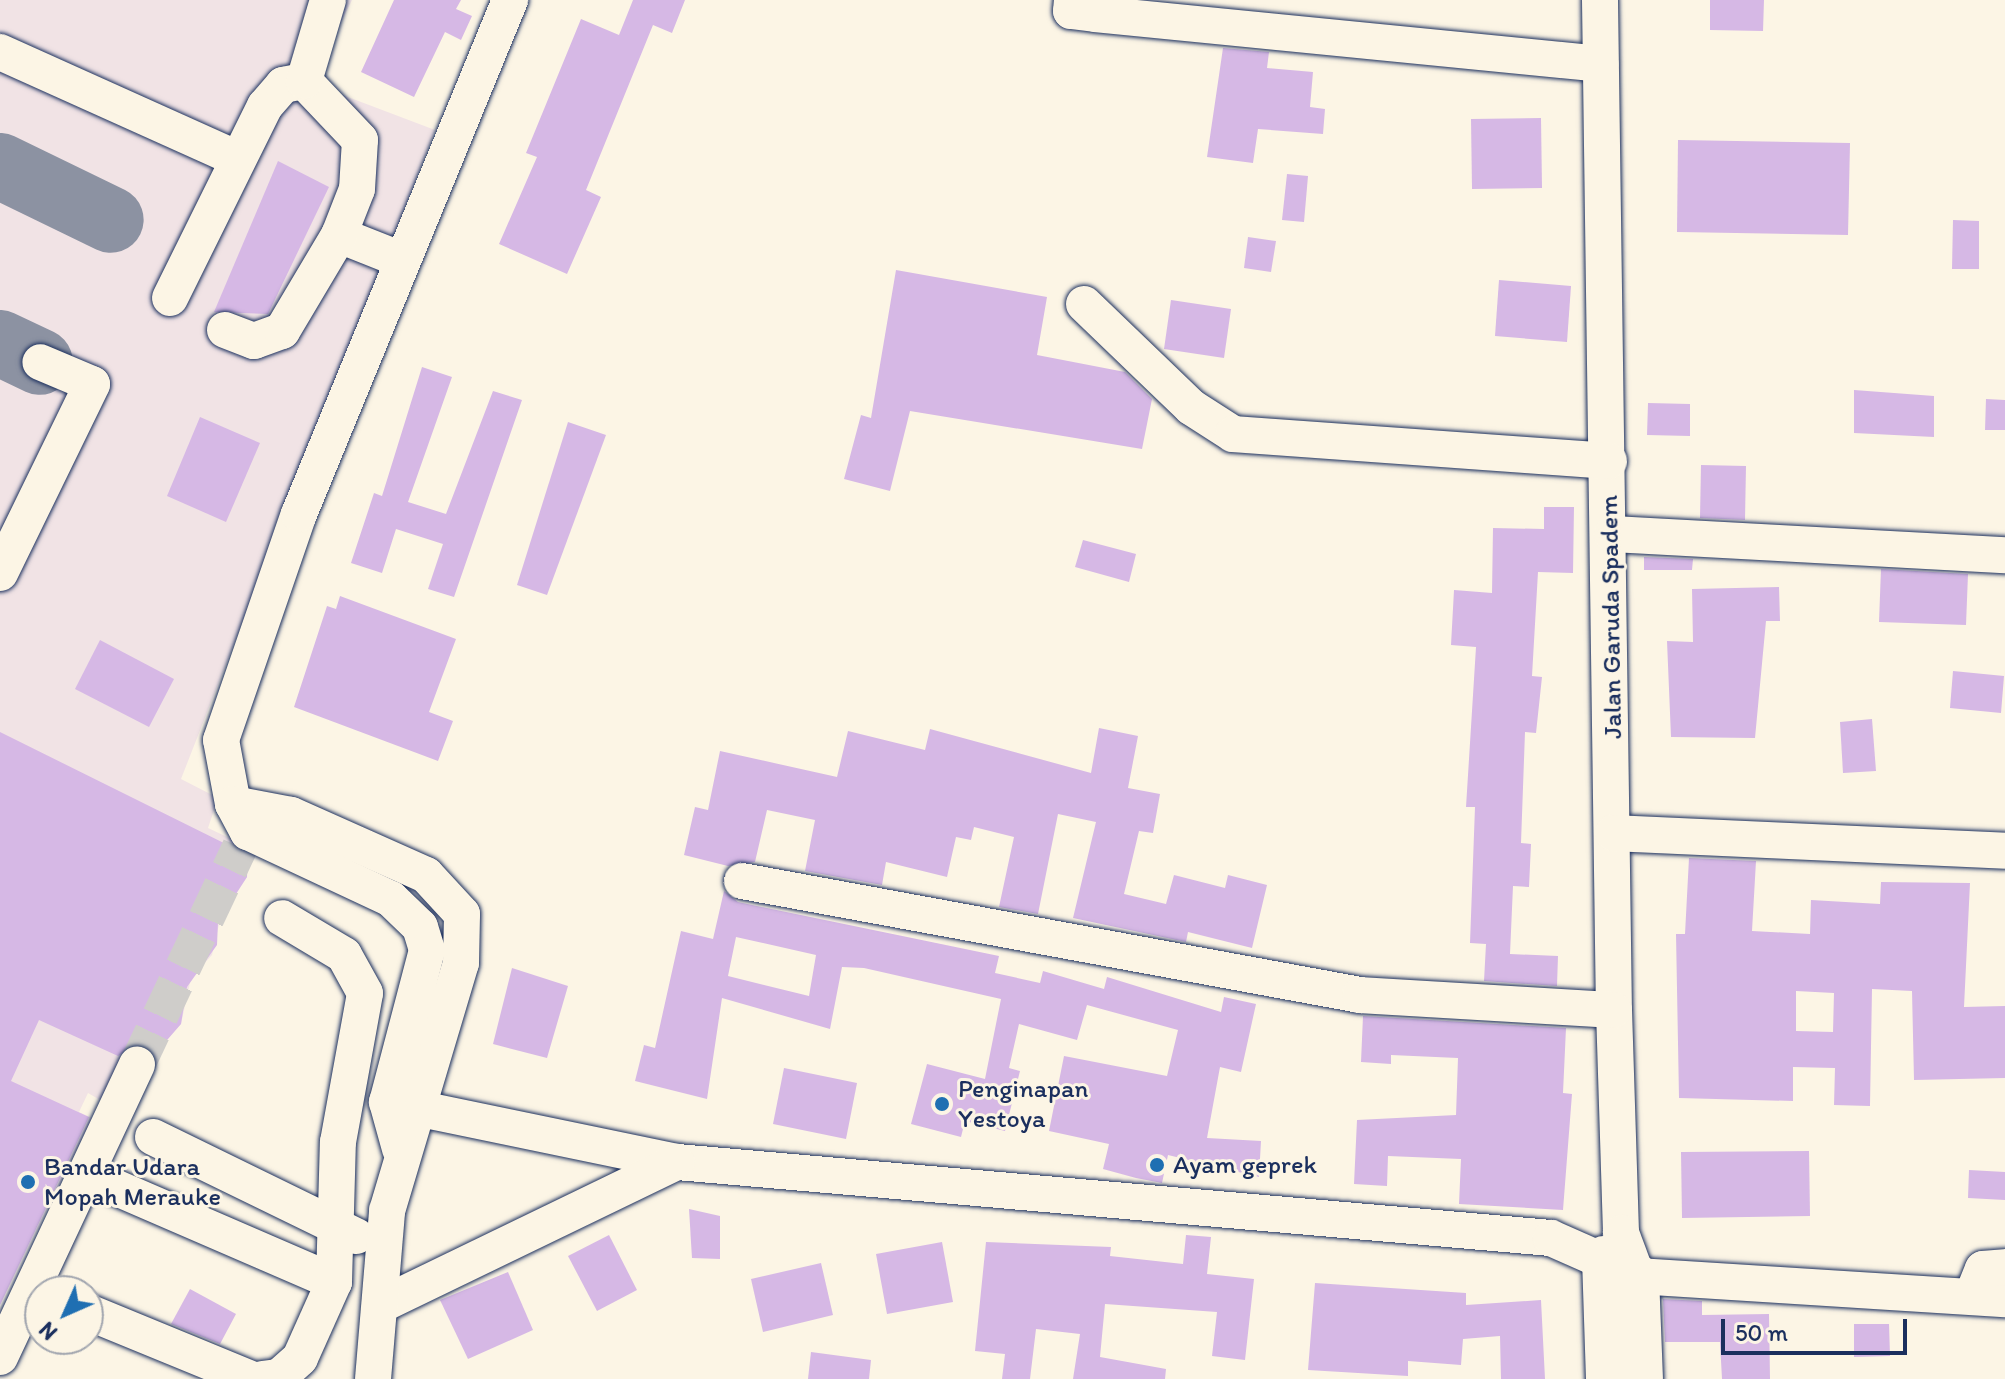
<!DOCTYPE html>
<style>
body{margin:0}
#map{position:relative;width:2005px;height:1379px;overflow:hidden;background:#fcf5e5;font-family:Itim,sans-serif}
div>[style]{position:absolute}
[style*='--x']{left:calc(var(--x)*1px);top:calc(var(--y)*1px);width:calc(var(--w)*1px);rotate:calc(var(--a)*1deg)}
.built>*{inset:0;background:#f1e3e5}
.taxiway>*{height:66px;margin:-33px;padding:0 33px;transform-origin:33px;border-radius:33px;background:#8c92a2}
.building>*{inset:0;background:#d6b8e5}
.minor-tunnel>*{height:36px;margin-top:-18px;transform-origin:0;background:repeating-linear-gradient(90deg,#cfcdca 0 36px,transparent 0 54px)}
.roads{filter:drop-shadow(0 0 2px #1b2f5e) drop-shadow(0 0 2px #1b2f5e)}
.minor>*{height:36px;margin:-18px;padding:0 18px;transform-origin:18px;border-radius:18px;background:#fcf5e5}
.highway>*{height:44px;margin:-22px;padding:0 22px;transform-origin:22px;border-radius:22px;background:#fcf5e5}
.dots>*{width:22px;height:22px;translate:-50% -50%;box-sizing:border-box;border:4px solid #fcf5e5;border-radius:50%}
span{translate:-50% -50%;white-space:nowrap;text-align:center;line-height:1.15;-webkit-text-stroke:6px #fcf5e5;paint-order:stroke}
.street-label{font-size:26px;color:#1b2f5e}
.poi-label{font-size:26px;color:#1b2f5e}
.left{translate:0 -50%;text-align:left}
.north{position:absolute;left:24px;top:1275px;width:80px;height:80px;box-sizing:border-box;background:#fcf5e5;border:2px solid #a2a6af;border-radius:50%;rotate:225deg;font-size:22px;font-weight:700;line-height:32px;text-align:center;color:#1b2f5e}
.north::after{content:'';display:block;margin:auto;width:28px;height:36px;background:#1f6fb2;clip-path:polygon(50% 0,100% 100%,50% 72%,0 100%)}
.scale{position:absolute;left:1721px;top:1319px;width:186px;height:36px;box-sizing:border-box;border:4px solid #1b2f5e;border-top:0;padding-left:10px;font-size:24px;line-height:28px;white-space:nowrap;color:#1b2f5e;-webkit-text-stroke:6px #fcf5e5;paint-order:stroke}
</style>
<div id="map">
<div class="built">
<i style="clip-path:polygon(0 0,352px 0,311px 83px,435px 130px,181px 779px,218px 798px,208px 828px,242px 844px,247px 877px,222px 911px,212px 955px,191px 978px,181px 1024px,107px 1104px,88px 1093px,79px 1112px,92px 1118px,0 1305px)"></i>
</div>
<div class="taxiway">
<i style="--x:0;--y:166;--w:123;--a:25.9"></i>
<i style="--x:0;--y:343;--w:44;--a:25.4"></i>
</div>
<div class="building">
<i style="clip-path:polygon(394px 0,461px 0,456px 9px,472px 16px,461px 40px,445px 32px,414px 97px,361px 72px)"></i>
<i style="clip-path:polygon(633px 0,685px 0,672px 33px,653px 25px,586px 190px,601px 197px,567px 274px,499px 244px,537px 157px,526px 153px,581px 19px,619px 35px)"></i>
<i style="clip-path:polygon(1710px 0,1764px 0,1763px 31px,1710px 30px)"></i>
<i style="clip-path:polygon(1223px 48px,1269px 52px,1267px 68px,1313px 72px,1310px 107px,1325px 109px,1323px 134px,1258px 129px,1253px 163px,1207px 157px)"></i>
<i style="clip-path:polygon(1541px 118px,1542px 188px,1472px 189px,1471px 119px)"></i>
<i style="clip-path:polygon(1678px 140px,1850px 143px,1848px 235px,1677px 232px)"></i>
<i style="clip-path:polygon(278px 161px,329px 187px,268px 314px,214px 312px)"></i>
<i style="clip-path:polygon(1287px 174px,1308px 176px,1304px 222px,1282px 220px)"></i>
<i style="clip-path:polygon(1953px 220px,1979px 221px,1979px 269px,1952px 269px)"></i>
<i style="clip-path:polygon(1248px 237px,1276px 241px,1271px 272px,1244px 268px)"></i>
<i style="clip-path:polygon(896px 270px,1047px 297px,1037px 355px,1125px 372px,1152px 399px,1142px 449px,910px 411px,890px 491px,844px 479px,861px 415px,871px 418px)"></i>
<i style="clip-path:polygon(1499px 280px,1571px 286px,1567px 342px,1495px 336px)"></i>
<i style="clip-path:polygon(1171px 300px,1231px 309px,1224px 358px,1164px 349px)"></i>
<i style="clip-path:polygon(422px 367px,452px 377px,408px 502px,446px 514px,493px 391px,522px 400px,454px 597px,428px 589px,443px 544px,396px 529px,382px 573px,351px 563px,374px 493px,382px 496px)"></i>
<i style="clip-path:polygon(1854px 390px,1934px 396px,1934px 437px,1854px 433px)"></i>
<i style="clip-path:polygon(1986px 399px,2005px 400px,2005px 430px,1985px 430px)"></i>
<i style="clip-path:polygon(1648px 403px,1690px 404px,1690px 436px,1647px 435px)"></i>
<i style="clip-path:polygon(200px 417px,260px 443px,226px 522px,167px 496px)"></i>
<i style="clip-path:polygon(568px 422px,606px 435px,547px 595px,517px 585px)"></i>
<i style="clip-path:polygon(1701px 465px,1746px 466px,1745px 520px,1700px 518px)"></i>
<i style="clip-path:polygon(1544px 507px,1574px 507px,1573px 573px,1538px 572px,1532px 676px,1542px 677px,1536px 733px,1525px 732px,1521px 843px,1531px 844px,1529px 887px,1513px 886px,1510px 954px,1558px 956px,1557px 986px,1484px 981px,1486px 944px,1470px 943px,1475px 807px,1466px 807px,1476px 647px,1451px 645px,1454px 590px,1492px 593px,1493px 528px,1544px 529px)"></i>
<i style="clip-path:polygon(1083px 540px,1136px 554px,1129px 582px,1075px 567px)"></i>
<i style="clip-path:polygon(1644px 557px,1693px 559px,1692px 570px,1644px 570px)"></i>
<i style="clip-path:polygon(1881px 569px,1968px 574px,1966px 625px,1879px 622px)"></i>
<i style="clip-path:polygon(1779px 587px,1780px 621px,1766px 621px,1755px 738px,1671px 737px,1667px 641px,1693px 642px,1692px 589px)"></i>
<i style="clip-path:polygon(340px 596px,456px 639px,429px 712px,453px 721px,438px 761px,294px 707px,327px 606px,336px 609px)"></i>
<i style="clip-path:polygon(100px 640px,174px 679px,149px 727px,75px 689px)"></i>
<i style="clip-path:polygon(1953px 671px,2004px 676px,2001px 713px,1950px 708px)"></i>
<i style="clip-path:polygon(1872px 719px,1876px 771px,1843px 773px,1840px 722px)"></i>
<i style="clip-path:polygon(1099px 728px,1138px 736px,1128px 788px,1160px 794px,1153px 833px,1139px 831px,1124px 894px,1166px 904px,1174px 875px,1225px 888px,1228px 875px,1267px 885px,1252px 948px,1188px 932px,1186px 942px,1073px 918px,1096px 822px,1058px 814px,1038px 914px,999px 907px,1014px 837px,974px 827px,971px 840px,956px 837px,947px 877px,886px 862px,882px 885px,805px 871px,815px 820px,767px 810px,755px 862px,728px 866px,684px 855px,695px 807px,708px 810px,720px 751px,837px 777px,848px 731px,925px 750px,930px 729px,1091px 773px)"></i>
<i style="clip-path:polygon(0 732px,248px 855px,247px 877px,218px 922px,217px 945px,187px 987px,181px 1024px,155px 1054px,136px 1044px,118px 1056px,39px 1020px,11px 1081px,89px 1117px,0 1305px)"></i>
<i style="clip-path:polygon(evenodd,1689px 858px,1756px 861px,1752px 931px,1810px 934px,1811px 900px,1880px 904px,1881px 882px,1970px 883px,1964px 1007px,2005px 1006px,2005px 1078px,1914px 1080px,1912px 991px,1872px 989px,1870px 1106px,1834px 1105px,1835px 1068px,1793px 1067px,1793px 1101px,1679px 1098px,1676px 934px,1685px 934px,1689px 858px,1796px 991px,1834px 993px,1833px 1032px,1796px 1031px,1796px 991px)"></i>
<i style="clip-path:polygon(evenodd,724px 891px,738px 902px,999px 956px,995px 973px,1040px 983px,1043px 971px,1104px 989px,1107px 977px,1221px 1012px,1224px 997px,1256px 1004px,1241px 1072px,1220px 1067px,1207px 1138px,1261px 1141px,1259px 1177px,1168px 1155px,1162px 1183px,1136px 1178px,1103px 1169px,1109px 1144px,1049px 1131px,1064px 1056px,1167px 1076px,1178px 1030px,1087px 1005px,1077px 1040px,1019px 1024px,1009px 1068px,1020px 1071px,1005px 1131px,965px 1121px,961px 1137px,911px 1124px,927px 1064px,985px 1079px,1001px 999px,864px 968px,842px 967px,830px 1029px,722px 998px,707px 1099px,635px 1081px,644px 1045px,655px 1048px,681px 931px,713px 939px,724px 891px,736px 937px,816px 955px,809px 996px,728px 976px,736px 937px)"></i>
<i style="clip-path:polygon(512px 968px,568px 986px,547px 1058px,493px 1044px)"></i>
<i style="clip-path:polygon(1363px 1016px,1566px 1028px,1563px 1093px,1572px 1094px,1563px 1210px,1459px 1204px,1461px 1159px,1388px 1156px,1387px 1186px,1354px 1184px,1357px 1120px,1456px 1115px,1458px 1058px,1391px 1055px,1391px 1064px,1361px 1062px)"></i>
<i style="clip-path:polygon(784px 1068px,857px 1083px,846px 1139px,773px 1124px)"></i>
<i style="clip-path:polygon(1809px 1151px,1810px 1216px,1682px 1218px,1681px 1152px)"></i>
<i style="clip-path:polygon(1969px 1170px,2005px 1172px,2005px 1200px,1968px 1198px)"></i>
<i style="clip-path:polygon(689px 1209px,720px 1216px,720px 1259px,692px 1258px)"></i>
<i style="clip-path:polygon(609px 1235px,637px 1290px,597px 1311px,568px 1256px)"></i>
<i style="clip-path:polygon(1186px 1235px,1211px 1237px,1207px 1274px,1254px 1279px,1245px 1360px,1212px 1356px,1217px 1312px,1105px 1304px,1100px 1357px,1166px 1369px,1165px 1379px,1073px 1379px,1080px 1334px,1036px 1329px,1030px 1379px,1002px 1379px,1005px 1354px,975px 1351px,986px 1242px,1111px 1247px,1110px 1256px,1183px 1264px)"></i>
<i style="clip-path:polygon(942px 1242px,953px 1302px,887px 1314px,876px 1254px)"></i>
<i style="clip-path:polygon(821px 1263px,833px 1315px,763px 1332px,751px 1279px)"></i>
<i style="clip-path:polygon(508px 1272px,533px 1330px,468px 1359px,440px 1300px)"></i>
<i style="clip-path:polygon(1315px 1283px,1466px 1293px,1466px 1305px,1541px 1300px,1545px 1379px,1501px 1379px,1500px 1336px,1463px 1339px,1461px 1365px,1408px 1361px,1408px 1376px,1308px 1370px)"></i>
<i style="clip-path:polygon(190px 1289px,236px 1314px,220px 1344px,171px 1324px)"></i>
<i style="clip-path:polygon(1663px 1299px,1702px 1301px,1702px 1315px,1769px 1314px,1770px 1379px,1722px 1379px,1720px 1342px,1665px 1342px)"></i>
<i style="clip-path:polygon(1854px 1324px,1889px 1324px,1890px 1356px,1854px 1357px)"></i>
<i style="clip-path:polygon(811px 1352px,871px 1360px,869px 1379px,808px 1379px)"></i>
</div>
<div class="minor-tunnel">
<i style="--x:137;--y:1065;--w:241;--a:-64.7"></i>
</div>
<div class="roads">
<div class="minor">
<i style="--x:1072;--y:0;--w:11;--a:95"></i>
<i style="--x:1071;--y:11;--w:24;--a:7"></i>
<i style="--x:1095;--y:14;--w:508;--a:5.64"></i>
<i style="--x:1600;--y:0;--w:1010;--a:89.21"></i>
<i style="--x:1614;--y:1010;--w:223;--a:88.2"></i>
<i style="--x:1621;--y:1233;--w:46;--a:69.6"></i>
<i style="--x:0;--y:52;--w:259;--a:24.2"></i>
<i style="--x:339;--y:235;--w:68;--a:21.6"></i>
<i style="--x:170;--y:298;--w:214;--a:-63.7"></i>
<i style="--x:265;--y:106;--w:28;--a:-49"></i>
<i style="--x:283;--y:85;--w:21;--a:-11"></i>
<i style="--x:1084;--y:304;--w:149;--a:43.9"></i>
<i style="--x:1191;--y:407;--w:50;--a:32.7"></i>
<i style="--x:1233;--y:434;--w:377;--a:4.1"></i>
<i style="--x:225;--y:330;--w:31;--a:21"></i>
<i style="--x:254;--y:341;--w:30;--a:-20"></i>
<i style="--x:282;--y:331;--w:112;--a:-59.3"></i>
<i style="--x:339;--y:235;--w:49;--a:-68.6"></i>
<i style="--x:357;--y:189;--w:49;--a:-86.5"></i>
<i style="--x:360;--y:140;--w:81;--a:-133.5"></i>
<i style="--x:304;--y:81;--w:84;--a:-73.5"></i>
<i style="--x:1612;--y:534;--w:394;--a:3.1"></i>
<i style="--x:0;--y:573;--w:210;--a:-64"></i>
<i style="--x:92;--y:384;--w:56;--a:-157.1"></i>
<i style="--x:233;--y:804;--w:65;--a:-100.6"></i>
<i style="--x:221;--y:740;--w:239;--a:-71"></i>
<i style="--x:299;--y:514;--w:556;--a:-67.68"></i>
<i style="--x:1613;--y:833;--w:392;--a:2.6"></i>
<i style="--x:742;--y:881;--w:628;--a:10.45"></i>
<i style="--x:1360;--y:995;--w:254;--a:3.4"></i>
<i style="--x:387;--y:1102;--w:296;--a:11.7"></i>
<i style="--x:677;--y:1162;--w:877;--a:4.97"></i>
<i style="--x:1551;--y:1238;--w:94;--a:23.8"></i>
<i style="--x:1637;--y:1276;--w:369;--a:3.6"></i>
<i style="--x:153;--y:1137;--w:226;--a:26"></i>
<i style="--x:89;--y:1176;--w:267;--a:23.4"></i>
<i style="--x:334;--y:1282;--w:140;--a:-88.4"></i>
<i style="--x:338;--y:1142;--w:151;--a:-79.7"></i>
<i style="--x:365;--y:993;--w:43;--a:-118.9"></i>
<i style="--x:344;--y:955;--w:72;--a:-149.2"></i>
<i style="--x:1972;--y:1296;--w:29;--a:-68"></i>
<i style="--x:1983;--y:1269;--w:22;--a:-5"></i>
<i style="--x:385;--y:1303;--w:324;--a:-25.8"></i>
<i style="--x:88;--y:1312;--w:176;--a:22.3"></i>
<i style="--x:0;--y:1357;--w:323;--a:-64.9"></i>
<i style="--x:262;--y:1379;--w:17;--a:-7"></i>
<i style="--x:279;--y:1377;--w:28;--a:-42"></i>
<i style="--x:300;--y:1358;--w:83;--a:-65.9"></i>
<i style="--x:373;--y:1379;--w:169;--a:-85.2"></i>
<i style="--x:387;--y:1211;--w:259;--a:-73.4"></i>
<i style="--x:461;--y:963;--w:49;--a:-88.8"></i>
<i style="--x:462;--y:914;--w:53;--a:-132.7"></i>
<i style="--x:426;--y:875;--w:148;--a:-156"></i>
<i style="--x:291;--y:815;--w:59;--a:-169.3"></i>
<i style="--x:233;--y:804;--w:32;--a:62"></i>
<i style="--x:248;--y:832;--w:158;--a:25.1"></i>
<i style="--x:391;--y:899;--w:40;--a:44"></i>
<i style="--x:420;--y:927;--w:24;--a:73"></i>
<i style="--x:427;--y:950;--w:157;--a:104.7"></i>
<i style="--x:387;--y:1102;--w:49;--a:74.5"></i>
</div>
<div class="highway">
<i style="--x:1604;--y:1258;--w:121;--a:88.1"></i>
<i style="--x:1637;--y:1276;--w:103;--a:87.8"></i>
</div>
</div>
<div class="dots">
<i style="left:942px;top:1104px;background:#1f6fb2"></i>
<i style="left:1157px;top:1165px;background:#1f6fb2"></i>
<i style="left:28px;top:1182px;background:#1f6fb2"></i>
</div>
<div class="street-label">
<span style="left:1611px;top:617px;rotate:-91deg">Jalan Garuda Spadem</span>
</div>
<div class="poi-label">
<span class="left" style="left:958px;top:1104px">Penginapan<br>Yestoya</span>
<span class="left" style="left:1173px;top:1165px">Ayam geprek</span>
<span class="left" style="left:44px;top:1182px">Bandar Udara<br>Mopah Merauke</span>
</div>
<div class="north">N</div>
<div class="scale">50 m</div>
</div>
